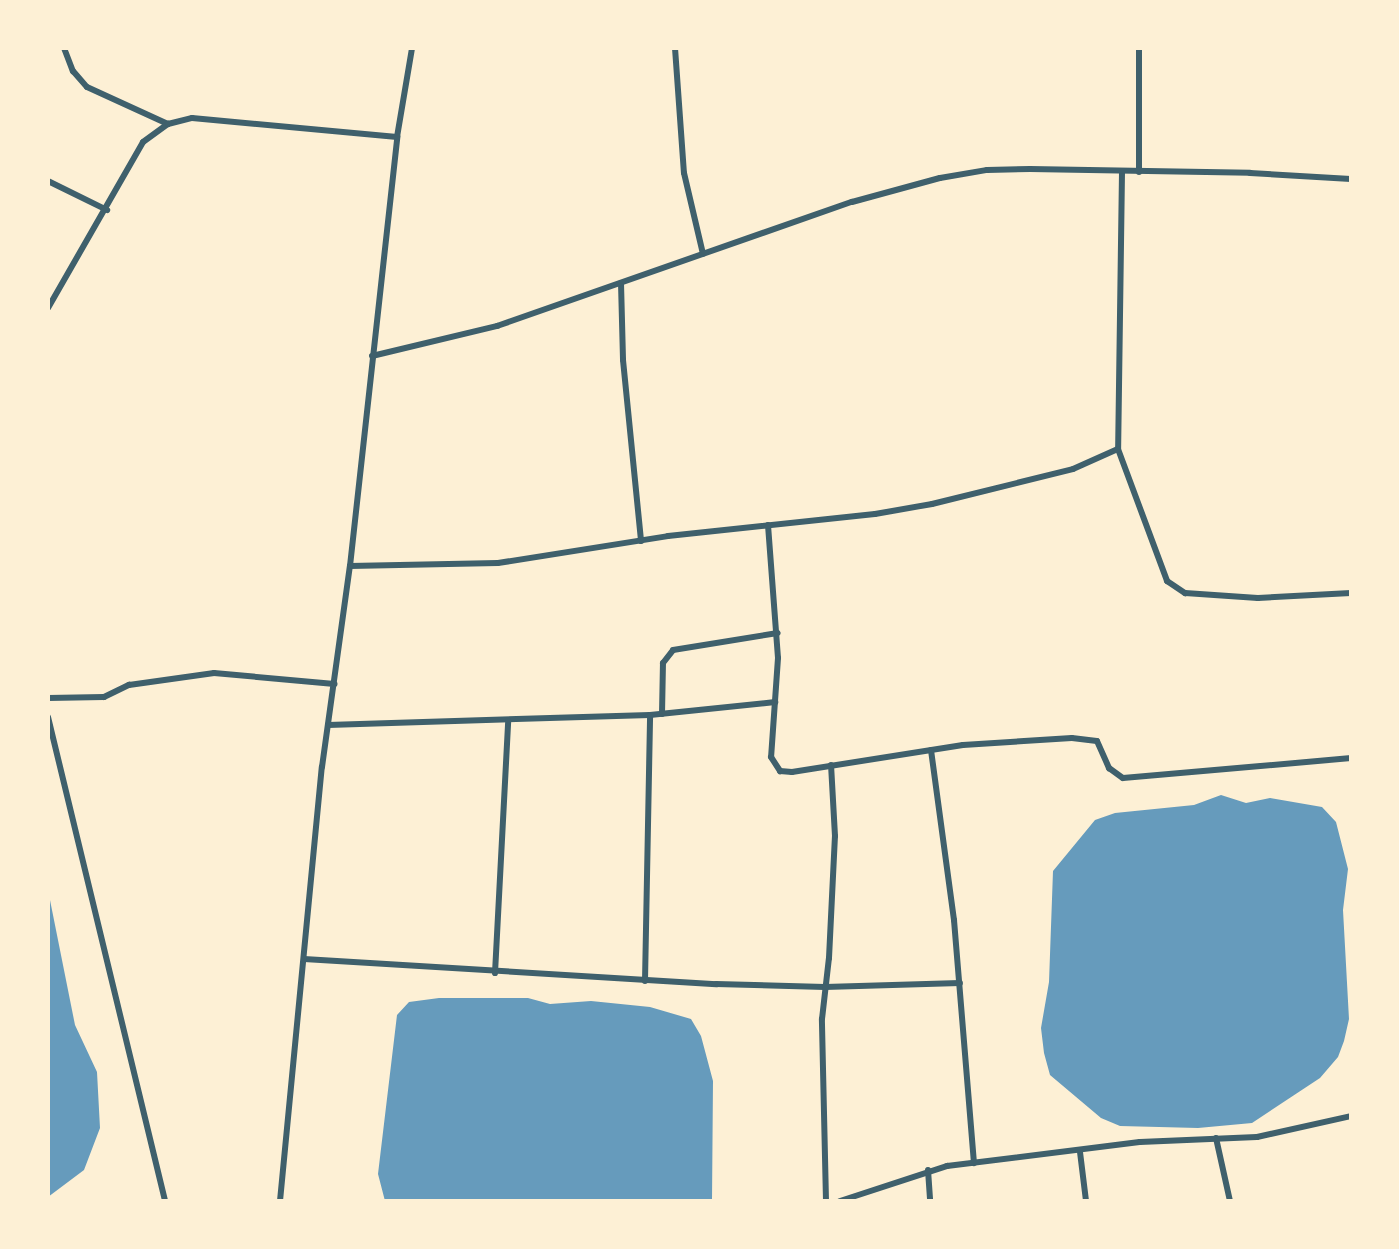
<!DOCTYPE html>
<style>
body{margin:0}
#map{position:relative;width:1399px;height:1249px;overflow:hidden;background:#fdf0d5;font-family:"Work Sans",sans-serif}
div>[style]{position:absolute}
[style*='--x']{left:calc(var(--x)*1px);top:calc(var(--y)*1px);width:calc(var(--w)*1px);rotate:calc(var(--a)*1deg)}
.water>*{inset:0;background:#669bbc}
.minor>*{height:6px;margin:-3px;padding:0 3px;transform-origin:3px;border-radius:3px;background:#3f606c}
span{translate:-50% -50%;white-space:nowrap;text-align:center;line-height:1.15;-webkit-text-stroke:4.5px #fdf0d5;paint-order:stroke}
.frame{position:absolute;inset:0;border:50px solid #fdf0d5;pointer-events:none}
</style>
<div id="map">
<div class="water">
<i style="clip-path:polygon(1221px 795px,1246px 803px,1270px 798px,1322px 807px,1336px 822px,1348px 869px,1343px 910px,1349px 1019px,1344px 1041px,1338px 1057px,1320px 1078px,1252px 1123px,1198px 1128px,1120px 1126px,1101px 1118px,1050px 1075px,1044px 1053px,1041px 1028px,1049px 982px,1053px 871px,1095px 820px,1115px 813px,1194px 805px)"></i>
<i style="clip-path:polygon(48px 890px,75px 1025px,97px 1072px,100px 1128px,84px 1170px,48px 1197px)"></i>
<i style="clip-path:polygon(439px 998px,528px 998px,550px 1004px,591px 1001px,650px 1007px,691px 1019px,701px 1036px,713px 1081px,712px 1201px,385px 1201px,378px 1174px,397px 1015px,409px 1002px)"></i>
</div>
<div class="minor">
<i style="--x:64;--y:48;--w:25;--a:69"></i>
<i style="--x:73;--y:71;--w:21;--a:49"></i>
<i style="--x:87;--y:87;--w:89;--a:24.6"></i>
<i style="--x:675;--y:48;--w:125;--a:85.9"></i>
<i style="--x:684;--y:173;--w:83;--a:76.8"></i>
<i style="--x:1122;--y:172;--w:277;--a:90.8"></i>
<i style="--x:1118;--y:449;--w:141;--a:69.6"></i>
<i style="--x:1167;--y:581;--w:22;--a:34"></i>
<i style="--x:1185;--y:593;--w:73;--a:3.9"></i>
<i style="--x:1258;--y:598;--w:93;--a:-3.1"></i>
<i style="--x:1139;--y:172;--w:124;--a:-90"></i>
<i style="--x:48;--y:181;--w:66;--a:26.2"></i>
<i style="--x:621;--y:283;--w:77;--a:88.5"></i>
<i style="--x:623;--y:360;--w:182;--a:84.3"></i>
<i style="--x:48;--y:308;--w:191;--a:-60.2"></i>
<i style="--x:143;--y:142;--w:31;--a:-36"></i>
<i style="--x:168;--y:124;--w:25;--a:-14"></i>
<i style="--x:192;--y:118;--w:206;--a:5.3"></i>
<i style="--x:372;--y:356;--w:129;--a:-13.5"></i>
<i style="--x:497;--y:326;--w:376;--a:-19.3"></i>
<i style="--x:852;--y:202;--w:91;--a:-15.3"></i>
<i style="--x:940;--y:178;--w:48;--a:-9.7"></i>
<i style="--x:987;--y:170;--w:43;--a:-1.3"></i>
<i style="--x:1030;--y:169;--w:220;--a:1"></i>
<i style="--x:1250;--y:173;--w:101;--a:3.4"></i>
<i style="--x:768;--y:525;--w:133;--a:85.7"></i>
<i style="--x:778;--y:658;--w:99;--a:94"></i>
<i style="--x:771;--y:757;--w:17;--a:57"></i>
<i style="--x:780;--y:771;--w:12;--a:5"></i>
<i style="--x:792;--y:772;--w:173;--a:-9"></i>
<i style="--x:963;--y:745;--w:109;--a:-3.7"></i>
<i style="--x:1072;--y:738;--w:25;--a:7"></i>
<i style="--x:1097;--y:741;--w:30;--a:66"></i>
<i style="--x:1109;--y:768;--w:17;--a:36"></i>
<i style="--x:1123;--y:778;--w:229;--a:-5"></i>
<i style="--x:350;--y:566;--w:148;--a:-1.2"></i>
<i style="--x:498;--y:563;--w:172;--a:-9"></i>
<i style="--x:668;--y:536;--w:208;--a:-6.1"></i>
<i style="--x:875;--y:514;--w:58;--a:-10"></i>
<i style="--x:932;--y:504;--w:145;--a:-13.9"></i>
<i style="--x:1073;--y:469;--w:49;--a:-24"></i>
<i style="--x:48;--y:698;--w:56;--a:-1"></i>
<i style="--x:104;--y:697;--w:28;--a:-26"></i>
<i style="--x:129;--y:685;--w:86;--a:-8"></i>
<i style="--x:214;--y:673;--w:121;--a:5.2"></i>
<i style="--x:662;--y:714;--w:51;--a:-88.9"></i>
<i style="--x:663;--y:663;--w:16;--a:-52"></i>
<i style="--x:673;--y:650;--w:106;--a:-9.2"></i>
<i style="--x:48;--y:717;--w:498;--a:76.4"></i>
<i style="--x:328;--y:725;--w:322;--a:-1.8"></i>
<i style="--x:650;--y:715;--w:126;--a:-5.9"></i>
<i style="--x:931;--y:750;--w:172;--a:82.3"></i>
<i style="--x:954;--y:920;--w:244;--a:85.3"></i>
<i style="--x:304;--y:959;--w:413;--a:3.5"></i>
<i style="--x:716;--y:984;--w:109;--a:1.6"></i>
<i style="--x:825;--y:987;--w:135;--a:-1.7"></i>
<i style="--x:495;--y:973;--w:252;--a:-87"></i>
<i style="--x:645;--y:981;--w:266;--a:-88.9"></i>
<i style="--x:1216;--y:1138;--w:65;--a:77.5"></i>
<i style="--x:1080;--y:1152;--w:49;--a:83"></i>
<i style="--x:928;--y:1170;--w:31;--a:86"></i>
<i style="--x:280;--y:1201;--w:436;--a:-84.5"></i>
<i style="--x:322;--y:767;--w:203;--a:-82.1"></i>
<i style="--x:350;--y:566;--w:432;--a:-83.7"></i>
<i style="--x:397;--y:137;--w:90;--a:-80.4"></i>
<i style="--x:826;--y:1201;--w:182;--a:-91.3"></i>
<i style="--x:822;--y:1019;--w:61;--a:-83.5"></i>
<i style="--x:829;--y:958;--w:122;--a:-87.2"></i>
<i style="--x:835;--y:836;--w:71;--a:-93.2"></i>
<i style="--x:840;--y:1201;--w:113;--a:-18.1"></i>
<i style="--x:947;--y:1166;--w:194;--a:-7.1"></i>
<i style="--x:1140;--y:1142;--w:117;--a:-2.4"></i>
<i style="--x:1257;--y:1137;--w:96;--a:-12.6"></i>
</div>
<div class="frame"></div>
</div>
